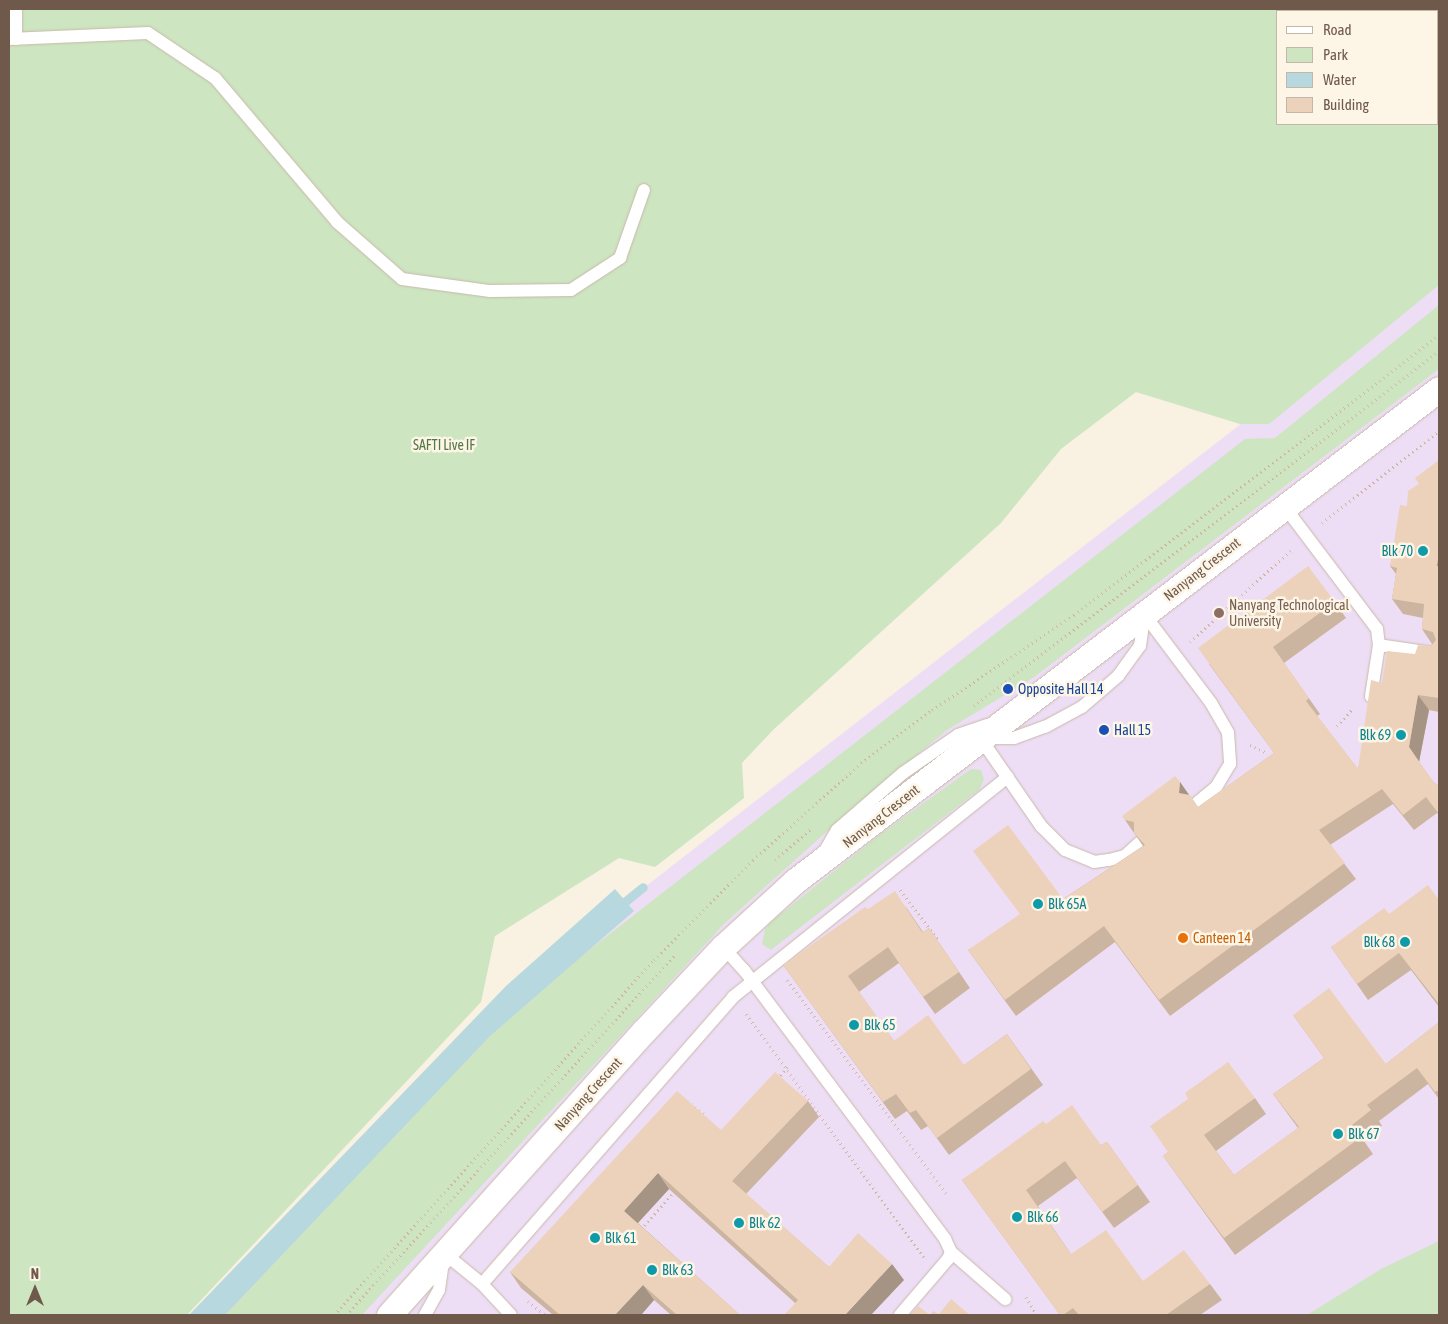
<!DOCTYPE html>
<style>
body{margin:0}
#map{position:relative;width:1448px;height:1324px;overflow:hidden;background:#f9f1e1;font-family:"Asap Condensed",sans-serif}
div>[style]{position:absolute}
[style*='--x']{left:calc(var(--x)*1px);top:calc(var(--y)*1px);width:calc(var(--w)*1px);rotate:calc(var(--a)*1deg)}
.education>*{inset:0;background:#eedef5}
.green>*{inset:0;background:#cde5c1}
.water>*{inset:0;background:#b8d8e0}
.stream>*{height:9px;margin:-4.5px;padding:0 4.5px;transform-origin:4.5px;border-radius:4.5px;background:#b8d8e0}
.path>*{height:3px;margin-top:-1.5px;transform-origin:0;background:repeating-linear-gradient(90deg,#d0b59f 0 1px,transparent 0 5px)}
.roads{filter:drop-shadow(0 0 1px #c8b9aa) drop-shadow(0 0 1px #c8b9aa)}
.service>*{height:12px;margin:-6px;padding:0 6px;transform-origin:6px;border-radius:6px;background:#fff}
.minor>*{height:25px;margin:-12.5px;padding:0 12.5px;transform-origin:12.5px;border-radius:12.5px;background:#fff}
.wall>*{inset:0;background:#cbb5a1}
.shaded-wall>*{inset:0;background:#a59383}
.building>*{inset:0;background:#ecd2bb}
.dots>*{width:14px;height:14px;translate:-50% -50%;box-sizing:border-box;border:2px solid #fdf5e6;border-radius:50%}
span{translate:-50% -50%;white-space:nowrap;text-align:center;line-height:1.15;-webkit-text-stroke:5px #fdf5e6;paint-order:stroke}
.park-label{font-size:14px;color:#537847}
.culture-label{font-size:14px;color:#0d838f}
.right{translate:-100% -50%;text-align:right}
.left{translate:0 -50%;text-align:left}
.street-label{font-size:14px;color:#6e594b}
.education-label{font-size:14px;color:#785e54}
.transit-label{font-size:14px;color:#164399}
.food-label{font-size:14px;color:#c56008}
.frame{position:absolute;inset:0;border:10px solid #6e594b;pointer-events:none}
.legend{position:absolute;left:1276px;top:10px;width:162px;height:115px;box-sizing:border-box;background:#fdf5e6;border:1px solid #c4b7a8;margin:0;padding:6px 9px;list-style:none;font-size:15px;color:#6e594b}
.legend li{display:flex;align-items:center;gap:10px;height:25px}
.legend b{width:25px;border:1px solid #c4b7a8}
.north{position:absolute;left:10px;top:1264px;width:50px;height:50px;-webkit-text-stroke:4px #fdf5e6;paint-order:stroke;rotate:0deg;font-size:14px;font-weight:700;line-height:20px;text-align:center;color:#6e594b}
.north::after{content:'';display:block;margin:auto;width:18px;height:22px;background:#6e594b;clip-path:polygon(50% 0,100% 100%,50% 72%,0 100%)}
</style>
<div id="map">
<div class="education">
<i style="clip-path:polygon(1439px 270px,1439px 1315px,202px 1315px,556px 956px)"></i>
</div>
<div class="green">
<i style="clip-path:polygon(evenodd,9px 9px,1439px 9px,1439px 285px,1269px 424px,1240px 424px,1136px 392px,1061px 449px,1001px 523px,773px 730px,742px 763px,744px 798px,655px 867px,619px 858px,495px 936px,481px 1002px,187px 1315px,9px 1315px,9px 9px,1277px 11px,1437px 11px,1437px 124px,1277px 124px,1277px 11px)"></i>
<i style="clip-path:polygon(1439px 305px,1439px 369px,1033px 678px,947px 730px,862px 800px,724px 924px,362px 1315px,219px 1315px,464px 1055px,566px 968px,1245px 439px,1275px 438px)"></i>
<i style="clip-path:polygon(971px 769px,981px 770px,984px 779px,980px 789px,771px 950px,762px 944px,765px 929px,772px 921px,878px 836px)"></i>
<i style="clip-path:polygon(1439px 1241px,1439px 1315px,1307px 1315px,1381px 1269px)"></i>
</div>
<div class="water">
<i style="clip-path:polygon(615px 889px,634px 911px,490px 1036px,225px 1315px,189px 1315px,506px 986px)"></i>
</div>
<div class="stream">
<i style="--x:617;--y:908;--w:33;--a:-39"></i>
</div>
<div class="path">
<i style="--x:1322;--y:523;--w:149;--a:-38.2"></i>
<i style="--x:1190;--y:642;--w:137;--a:-42.3"></i>
<i style="--x:974;--y:706;--w:585;--a:-37.36"></i>
<i style="--x:1337;--y:726;--w:24;--a:-48"></i>
<i style="--x:1250;--y:745;--w:17;--a:25"></i>
<i style="--x:775;--y:860;--w:49;--a:-40.9"></i>
<i style="--x:900;--y:890;--w:64;--a:52.6"></i>
<i style="--x:787;--y:980;--w:266;--a:53.3"></i>
<i style="--x:746;--y:1014;--w:301;--a:53.8"></i>
<i style="--x:777;--y:1079;--w:16;--a:-50"></i>
<i style="--x:679;--y:1095;--w:35;--a:37"></i>
<i style="--x:641;--y:1229;--w:51;--a:-48.2"></i>
<i style="--x:1026;--y:1297;--w:21;--a:59"></i>
<i style="--x:528;--y:1301;--w:22;--a:39"></i>
<i style="--x:334;--y:1315;--w:478;--a:-48"></i>
<i style="--x:654;--y:960;--w:141;--a:-45.3"></i>
<i style="--x:753;--y:860;--w:145;--a:-41.9"></i>
<i style="--x:861;--y:763;--w:89;--a:-36.7"></i>
<i style="--x:932;--y:710;--w:171;--a:-33.8"></i>
<i style="--x:1074;--y:615;--w:460;--a:-37.5"></i>
<i style="--x:346;--y:1315;--w:489;--a:-47.6"></i>
</div>
<div class="roads">
<div class="service">
<i style="--x:9;--y:39;--w:139;--a:-2.5"></i>
<i style="--x:148;--y:33;--w:81;--a:33.9"></i>
<i style="--x:215;--y:78;--w:189;--a:49.7"></i>
<i style="--x:337;--y:222;--w:86;--a:41.2"></i>
<i style="--x:402;--y:279;--w:89;--a:7.8"></i>
<i style="--x:490;--y:291;--w:81;--a:-0.7"></i>
<i style="--x:571;--y:290;--w:59;--a:-33.1"></i>
<i style="--x:620;--y:258;--w:72;--a:-70.6"></i>
<i style="--x:16;--y:39;--w:30;--a:-90"></i>
<i style="--x:1284;--y:506;--w:154;--a:52.9"></i>
<i style="--x:1377;--y:629;--w:16;--a:83"></i>
<i style="--x:1379;--y:645;--w:52;--a:98.9"></i>
<i style="--x:1144;--y:614;--w:111;--a:53"></i>
<i style="--x:1211;--y:703;--w:34;--a:60"></i>
<i style="--x:1228;--y:733;--w:31;--a:86"></i>
<i style="--x:1230;--y:764;--w:27;--a:121"></i>
<i style="--x:1216;--y:787;--w:26;--a:140"></i>
<i style="--x:1379;--y:645;--w:61;--a:8.5"></i>
<i style="--x:985;--y:738;--w:29;--a:0"></i>
<i style="--x:1014;--y:738;--w:33;--a:-20"></i>
<i style="--x:1045;--y:727;--w:42;--a:-28.4"></i>
<i style="--x:1082;--y:707;--w:48;--a:-40.7"></i>
<i style="--x:1118;--y:676;--w:37;--a:-54"></i>
<i style="--x:1140;--y:646;--w:29;--a:-82"></i>
<i style="--x:981;--y:739;--w:106;--a:55.4"></i>
<i style="--x:1041;--y:826;--w:34;--a:45"></i>
<i style="--x:1065;--y:850;--w:31;--a:22"></i>
<i style="--x:1094;--y:862;--w:15;--a:-8"></i>
<i style="--x:1109;--y:860;--w:16;--a:-14"></i>
<i style="--x:1125;--y:856;--w:19;--a:-43"></i>
<i style="--x:826;--y:849;--w:22;--a:-60"></i>
<i style="--x:837;--y:830;--w:87;--a:-40.8"></i>
<i style="--x:903;--y:773;--w:67;--a:-34.6"></i>
<i style="--x:958;--y:735;--w:31;--a:-19"></i>
<i style="--x:723;--y:947;--w:31;--a:48"></i>
<i style="--x:744;--y:970;--w:336;--a:53.2"></i>
<i style="--x:945;--y:1239;--w:14;--a:65"></i>
<i style="--x:951;--y:1252;--w:8;--a:113"></i>
<i style="--x:948;--y:1259;--w:74;--a:130.6"></i>
<i style="--x:951;--y:1252;--w:72;--a:41"></i>
<i style="--x:444;--y:1253;--w:49;--a:39.2"></i>
<i style="--x:482;--y:1284;--w:42;--a:46.9"></i>
<i style="--x:482;--y:1284;--w:381;--a:-48.8"></i>
<i style="--x:733;--y:997;--w:352;--a:-38.7"></i>
<i style="--x:425;--y:1315;--w:29;--a:-61"></i>
<i style="--x:439;--y:1290;--w:29;--a:-82"></i>
</div>
<div class="minor">
<i style="--x:389;--y:1315;--w:382;--a:-48.1"></i>
<i style="--x:644;--y:1031;--w:115;--a:-46.8"></i>
<i style="--x:723;--y:947;--w:98;--a:-42.5"></i>
<i style="--x:795;--y:881;--w:810;--a:-37.38"></i>
</div>
</div>
<div class="wall">
<i style="clip-path:polygon(1439px 460px,1439px 712px,1429px 710px,1419px 762px,1434px 783px,1439px 785px,1439px 815px,1437px 813px,1414px 830px,1393px 804px,1330px 845px,1356px 879px,1170px 1016px,1115px 942px,1016px 1016px,968px 950px,1063px 899px,1143px 846px,1125px 820px,1180px 782px,1198px 807px,1274px 753px,1209px 664px,1335px 602px,1346px 618px,1284px 663px,1320px 714px,1317px 716px,1358px 769px,1382px 683px,1415px 654px,1431px 646px,1432px 644px,1422px 629px,1423px 618px,1403px 614px,1392px 599px,1396px 574px,1390px 566px,1407px 506px,1419px 484px)"></i>
<i style="clip-path:polygon(1439px 900px,1439px 1007px,1411px 970px,1368px 1000px,1331px 947px,1389px 914px)"></i>
<i style="clip-path:polygon(906px 907px,923px 932px,929px 928px,970px 988px,935px 1014px,899px 963px,859px 992px,894px 1041px,964px 1065px,1007px 1034px,1043px 1085px,949px 1155px,928px 1126px,921px 1130px,907px 1111px,895px 1119px,783px 965px,868px 909px)"></i>
<i style="clip-path:polygon(1293px 1015px,1386px 1064px,1439px 1022px,1439px 1099px,1428px 1084px,1379px 1121px,1382px 1126px,1364px 1141px,1373px 1154px,1235px 1255px,1163px 1156px,1168px 1152px,1255px 1098px,1266px 1114px,1216px 1151px,1234px 1175px,1298px 1128px,1273px 1094px,1324px 1058px)"></i>
<i style="clip-path:polygon(808px 1101px,819px 1117px,746px 1194px,829px 1267px,904px 1280px,795px 1303px,669px 1189px,638px 1223px,740px 1315px,671px 1315px,654px 1300px,641px 1315px,553px 1315px,521px 1288px,510px 1272px,721px 1130px)"></i>
<i style="clip-path:polygon(1046px 1124px,1101px 1145px,1107px 1142px,1150px 1202px,1114px 1228px,1077px 1178px,1038px 1206px,1071px 1254px,1143px 1281px,1210px 1284px,1222px 1300px,1200px 1315px,1060px 1315px,962px 1180px)"></i>
</div>
<div class="shaded-wall">
<i style="clip-path:polygon(1439px 550px,1439px 570px,1437px 566px)"></i>
<i style="clip-path:polygon(1418px 695px,1429px 710px,1419px 762px,1409px 747px)"></i>
<i style="clip-path:polygon(1180px 782px,1191px 798px,1179px 793px)"></i>
<i style="clip-path:polygon(658px 1173px,669px 1189px,635px 1226px,624px 1211px)"></i>
<i style="clip-path:polygon(892px 1264px,904px 1280px,871px 1315px,845px 1315px)"></i>
<i style="clip-path:polygon(643px 1285px,654px 1300px,641px 1315px,615px 1315px)"></i>
</div>
<div class="building">
<i style="clip-path:polygon(1439px 460px,1439px 550px,1437px 566px,1439px 566px,1439px 698px,1418px 695px,1409px 747px,1434px 783px,1439px 785px,1439px 814px,1426px 797px,1403px 815px,1382px 789px,1319px 830px,1345px 863px,1159px 1000px,1104px 926px,1005px 1000px,968px 950px,1020px 914px,973px 851px,1008px 825px,1063px 899px,1145px 845px,1134px 833px,1134px 822px,1125px 820px,1122px 816px,1175px 776px,1180px 782px,1179px 793px,1190px 795px,1198px 807px,1274px 753px,1198px 648px,1308px 566px,1335px 602px,1273px 647px,1309px 698px,1306px 701px,1358px 769px,1371px 680px,1382px 683px,1387px 651px,1415px 654px,1418px 645px,1431px 646px,1436px 640px,1433px 632px,1422px 629px,1424px 604px,1392px 599px,1397px 568px,1390px 566px,1400px 505px,1407px 506px,1408px 491px,1419px 484px,1415px 478px)"></i>
<i style="clip-path:polygon(1428px 885px,1439px 900px,1439px 1002px,1438px 1003px,1399px 953px,1357px 984px,1331px 947px,1384px 908px,1389px 914px)"></i>
<i style="clip-path:polygon(895px 891px,922px 932px,929px 928px,959px 972px,923px 997px,888px 947px,848px 976px,894px 1041px,928px 1015px,964px 1065px,1007px 1034px,1031px 1069px,937px 1138px,916px 1110px,910px 1113px,896px 1094px,883px 1102px,783px 965px,865px 907px,868px 909px)"></i>
<i style="clip-path:polygon(1329px 988px,1386px 1064px,1439px 1022px,1439px 1090px,1435px 1092px,1417px 1068px,1367px 1105px,1371px 1110px,1352px 1125px,1361px 1137px,1224px 1238px,1163px 1156px,1168px 1152px,1150px 1126px,1188px 1099px,1185px 1093px,1228px 1062px,1255px 1098px,1204px 1135px,1234px 1175px,1299px 1127px,1273px 1094px,1324px 1058px,1293px 1015px)"></i>
<i style="clip-path:polygon(775px 1072px,808px 1101px,732px 1181px,829px 1267px,858px 1233px,892px 1264px,845px 1315px,784px 1315px,798px 1300px,658px 1173px,624px 1211px,740px 1315px,677px 1315px,643px 1285px,615px 1315px,560px 1315px,510px 1272px,677px 1091px,721px 1130px)"></i>
<i style="clip-path:polygon(1072px 1105px,1101px 1145px,1107px 1142px,1138px 1185px,1102px 1212px,1065px 1161px,1026px 1190px,1071px 1254px,1106px 1230px,1143px 1281px,1184px 1250px,1210px 1284px,1166px 1315px,1079px 1315px,1073px 1308px,1063px 1315px,1060px 1315px,962px 1180px,1043px 1121px,1046px 1124px)"></i>
<i style="clip-path:polygon(951px 1299px,970px 1315px,910px 1315px,918px 1306px,930px 1315px,933px 1311px,939px 1314px)"></i>
</div>
<div class="dots">
<i style="left:1423px;top:551px;background:#0f9aa8"></i>
<i style="left:1219px;top:613px;background:#8d6e63"></i>
<i style="left:1008px;top:689px;background:#1a4fb4"></i>
<i style="left:1104px;top:730px;background:#1a4fb4"></i>
<i style="left:1401px;top:735px;background:#0f9aa8"></i>
<i style="left:1038px;top:904px;background:#0f9aa8"></i>
<i style="left:1183px;top:938px;background:#e8710a"></i>
<i style="left:1405px;top:942px;background:#0f9aa8"></i>
<i style="left:854px;top:1025px;background:#0f9aa8"></i>
<i style="left:1338px;top:1134px;background:#0f9aa8"></i>
<i style="left:1017px;top:1217px;background:#0f9aa8"></i>
<i style="left:739px;top:1223px;background:#0f9aa8"></i>
<i style="left:595px;top:1238px;background:#0f9aa8"></i>
<i style="left:652px;top:1270px;background:#0f9aa8"></i>
</div>
<div class="park-label">
<span style="left:444px;top:445px">SAFTI Live IF</span>
</div>
<div class="culture-label">
<span class="right" style="left:1413px;top:551px">Blk 70</span>
<span class="right" style="left:1391px;top:735px">Blk 69</span>
<span class="left" style="left:1048px;top:904px">Blk 65A</span>
<span class="right" style="left:1395px;top:942px">Blk 68</span>
<span class="left" style="left:864px;top:1025px">Blk 65</span>
<span class="left" style="left:1348px;top:1134px">Blk 67</span>
<span class="left" style="left:1027px;top:1217px">Blk 66</span>
<span class="left" style="left:749px;top:1223px">Blk 62</span>
<span class="left" style="left:605px;top:1238px">Blk 61</span>
<span class="left" style="left:662px;top:1270px">Blk 63</span>
</div>
<div class="street-label">
<span style="left:1202px;top:569px;rotate:-38deg">Nanyang Crescent</span>
<span style="left:881px;top:816px;rotate:-38deg">Nanyang Crescent</span>
<span style="left:588px;top:1094px;rotate:-48deg">Nanyang Crescent</span>
</div>
<div class="education-label">
<span class="left" style="left:1229px;top:613px">Nanyang Technological<br>University</span>
</div>
<div class="transit-label">
<span class="left" style="left:1018px;top:689px">Opposite Hall 14</span>
<span class="left" style="left:1114px;top:730px">Hall 15</span>
</div>
<div class="food-label">
<span class="left" style="left:1193px;top:938px">Canteen 14</span>
</div>
<div class="frame"></div>
<ul class="legend">
<li><b style="height:6px;background:#fff"></b>Road</li>
<li><b style="height:14px;background:#cde5c1"></b>Park</li>
<li><b style="height:14px;background:#b8d8e0"></b>Water</li>
<li><b style="height:14px;background:#ecd2bb"></b>Building</li>
</ul>
<div class="north">N</div>
</div>
